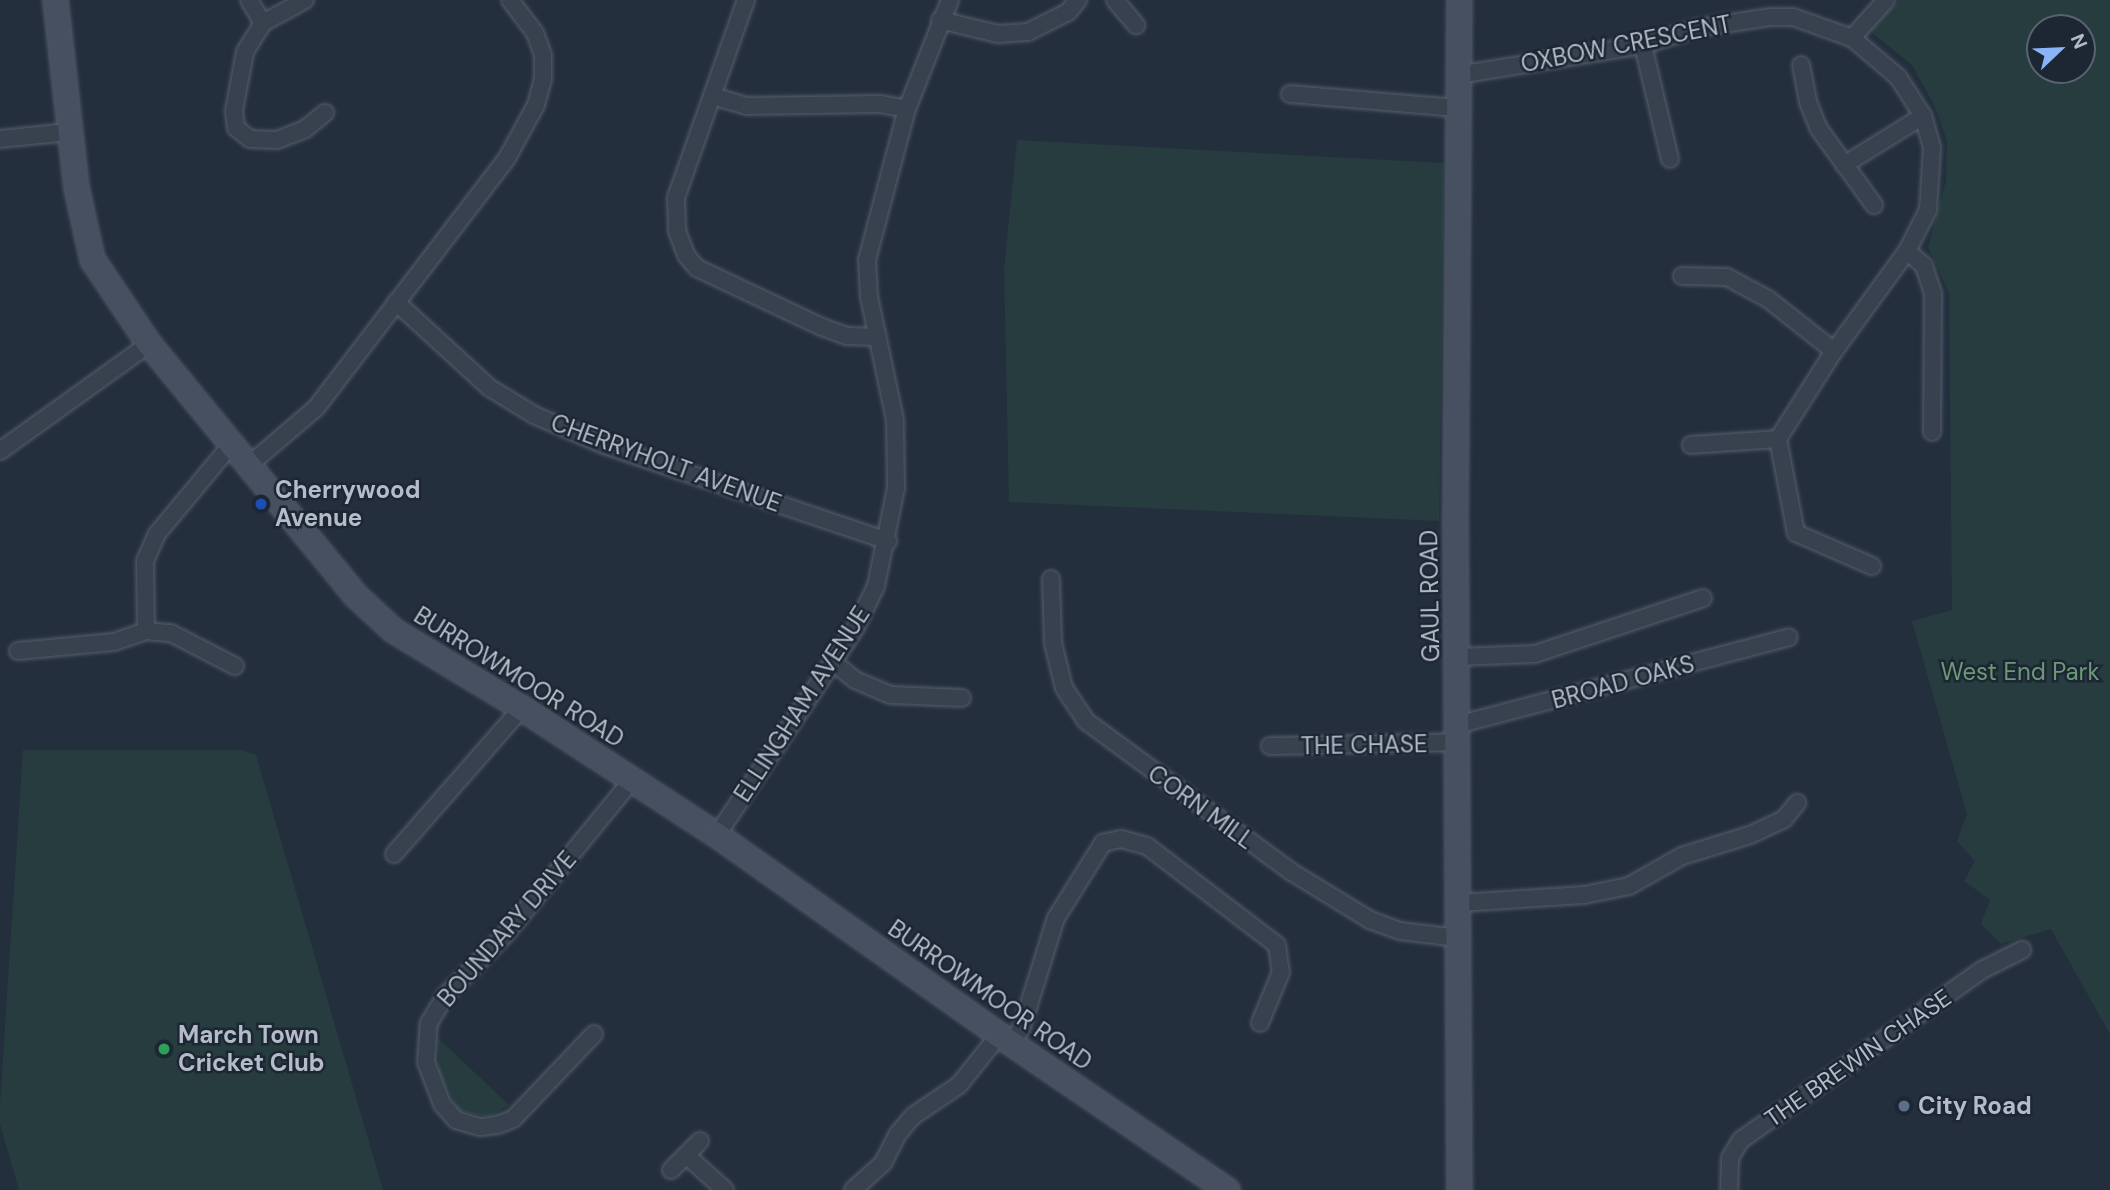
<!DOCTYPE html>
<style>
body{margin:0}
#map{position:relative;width:2110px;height:1190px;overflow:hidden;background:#242f3e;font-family:"DM Sans",sans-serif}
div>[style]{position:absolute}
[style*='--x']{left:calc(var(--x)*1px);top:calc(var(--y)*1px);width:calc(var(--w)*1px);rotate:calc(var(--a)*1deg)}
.green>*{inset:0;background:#263c3f}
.roads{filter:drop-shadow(0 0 2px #565f6c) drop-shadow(0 0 2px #565f6c)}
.street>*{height:16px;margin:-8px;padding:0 8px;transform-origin:8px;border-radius:8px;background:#38414e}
.secondary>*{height:23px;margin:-11.5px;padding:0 11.5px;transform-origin:11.5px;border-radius:11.5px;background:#465061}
.dots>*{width:19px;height:19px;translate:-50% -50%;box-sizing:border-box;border:4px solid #1d2633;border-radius:50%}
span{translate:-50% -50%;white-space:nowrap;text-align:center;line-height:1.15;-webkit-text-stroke:5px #1d2633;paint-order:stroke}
.street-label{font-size:24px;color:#b4bcc9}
.poi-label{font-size:24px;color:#b4bcc9;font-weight:700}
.left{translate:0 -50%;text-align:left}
.park-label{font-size:24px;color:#6b9a76}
.north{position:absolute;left:2026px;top:14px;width:70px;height:70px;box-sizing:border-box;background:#1d2633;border:2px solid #59626f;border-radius:50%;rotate:67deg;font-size:19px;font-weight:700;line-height:28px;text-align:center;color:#b4bcc9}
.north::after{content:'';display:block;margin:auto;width:24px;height:32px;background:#8ab4f8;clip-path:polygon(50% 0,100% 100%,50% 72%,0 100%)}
</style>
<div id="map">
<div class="green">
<i style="clip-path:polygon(evenodd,1899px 0,2110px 0,2110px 1034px,2051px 929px,2001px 944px,1981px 924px,1990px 900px,1964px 881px,1975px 861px,1957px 841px,1967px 814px,1912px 621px,1952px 610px,1949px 293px,1928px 247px,1946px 180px,1947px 141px,1934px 105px,1912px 65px,1869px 30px,1899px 0,2040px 28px,2082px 28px,2082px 70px,2040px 70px,2040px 28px)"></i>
<i style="clip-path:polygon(1017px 140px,1444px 163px,1439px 521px,1009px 502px,1004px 269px)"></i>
<i style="clip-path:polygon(23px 750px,241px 750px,256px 755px,383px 1190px,19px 1190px,0 1124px,0 1103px)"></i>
<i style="clip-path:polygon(438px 1038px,509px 1105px,489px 1117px,459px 1111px,439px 1072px)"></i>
</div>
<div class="roads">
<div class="street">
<i style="--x:249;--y:0;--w:27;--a:59"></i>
<i style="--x:305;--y:0;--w:48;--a:151.3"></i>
<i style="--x:263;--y:23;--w:34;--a:122"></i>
<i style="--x:245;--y:52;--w:60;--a:100.6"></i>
<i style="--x:234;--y:111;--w:17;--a:83"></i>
<i style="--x:236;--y:128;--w:18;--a:38"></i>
<i style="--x:250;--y:139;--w:27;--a:2"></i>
<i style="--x:277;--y:140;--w:30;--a:-21"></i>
<i style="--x:305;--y:129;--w:26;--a:-39"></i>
<i style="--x:746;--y:0;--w:210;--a:109.5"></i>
<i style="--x:676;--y:198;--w:33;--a:88"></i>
<i style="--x:677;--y:231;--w:26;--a:69"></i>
<i style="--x:686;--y:255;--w:17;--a:50"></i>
<i style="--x:697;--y:268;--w:138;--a:25.3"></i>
<i style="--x:822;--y:327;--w:27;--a:20"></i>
<i style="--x:847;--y:336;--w:31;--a:2"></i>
<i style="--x:1115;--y:0;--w:33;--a:50"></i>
<i style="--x:940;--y:20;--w:60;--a:13.6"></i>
<i style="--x:998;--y:34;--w:30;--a:-4"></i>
<i style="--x:1028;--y:32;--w:45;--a:-26.6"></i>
<i style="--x:1068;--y:12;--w:16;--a:-50"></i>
<i style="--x:1852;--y:38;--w:51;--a:-48.2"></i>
<i style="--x:1643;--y:45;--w:117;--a:76.7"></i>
<i style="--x:1801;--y:65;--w:38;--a:79"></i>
<i style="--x:1808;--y:102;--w:29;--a:68"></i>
<i style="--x:1819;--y:129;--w:94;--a:54.1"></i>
<i style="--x:1458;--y:75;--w:187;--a:-9.2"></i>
<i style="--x:1643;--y:45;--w:58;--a:-17.2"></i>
<i style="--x:1698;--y:28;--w:74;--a:-8.6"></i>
<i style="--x:1771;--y:17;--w:22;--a:0"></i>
<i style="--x:1793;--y:17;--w:63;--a:19.6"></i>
<i style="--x:1852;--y:38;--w:60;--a:40.3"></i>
<i style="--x:1898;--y:77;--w:46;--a:57.3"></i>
<i style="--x:1923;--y:116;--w:33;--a:74"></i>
<i style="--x:1932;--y:148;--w:62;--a:93.7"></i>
<i style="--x:1928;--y:210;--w:46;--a:117.1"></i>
<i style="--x:1907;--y:251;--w:124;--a:126.1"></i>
<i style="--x:1834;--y:351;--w:104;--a:122.5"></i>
<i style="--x:1290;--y:94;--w:168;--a:4.8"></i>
<i style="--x:712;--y:96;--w:35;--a:16"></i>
<i style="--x:746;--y:106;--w:134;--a:-0.9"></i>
<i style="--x:880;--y:104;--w:27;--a:10"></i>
<i style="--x:0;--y:139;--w:69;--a:-5.8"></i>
<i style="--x:1844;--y:165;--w:93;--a:-31.8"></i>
<i style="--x:1907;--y:251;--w:23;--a:41"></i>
<i style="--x:1924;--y:266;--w:29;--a:72"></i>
<i style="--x:1933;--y:294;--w:138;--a:90.4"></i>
<i style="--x:1682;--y:276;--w:45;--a:1.3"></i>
<i style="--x:1727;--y:277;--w:47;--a:28.2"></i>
<i style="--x:1768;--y:299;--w:84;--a:38.2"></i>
<i style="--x:396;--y:302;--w:127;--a:42.5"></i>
<i style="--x:490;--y:388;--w:52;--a:31.5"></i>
<i style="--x:534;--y:415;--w:76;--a:23.2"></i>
<i style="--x:604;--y:445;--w:300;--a:18.7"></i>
<i style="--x:1778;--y:439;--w:96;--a:79.2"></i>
<i style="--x:1796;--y:533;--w:83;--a:23.5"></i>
<i style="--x:1691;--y:445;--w:87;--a:-3.9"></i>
<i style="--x:0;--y:451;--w:183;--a:-35.7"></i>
<i style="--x:248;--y:466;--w:89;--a:-40.5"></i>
<i style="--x:316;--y:408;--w:315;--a:-52.6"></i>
<i style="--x:507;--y:158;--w:60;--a:-61.3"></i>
<i style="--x:536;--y:105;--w:28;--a:-75"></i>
<i style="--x:543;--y:78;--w:23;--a:-90"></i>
<i style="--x:543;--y:55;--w:23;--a:-110"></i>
<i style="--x:535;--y:33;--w:41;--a:-127.1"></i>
<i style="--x:1051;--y:579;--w:64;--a:88.2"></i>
<i style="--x:1053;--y:643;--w:46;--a:76.3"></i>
<i style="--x:1064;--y:688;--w:40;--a:56"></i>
<i style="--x:1086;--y:721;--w:253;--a:36.3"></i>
<i style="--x:1290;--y:871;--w:94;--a:31.5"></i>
<i style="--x:1370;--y:920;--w:32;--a:20"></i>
<i style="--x:1400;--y:931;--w:58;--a:6.9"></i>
<i style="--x:146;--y:631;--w:70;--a:-90.8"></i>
<i style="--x:145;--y:561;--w:30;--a:-66"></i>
<i style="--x:157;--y:534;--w:116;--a:-50.3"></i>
<i style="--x:18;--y:651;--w:96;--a:-5.4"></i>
<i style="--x:114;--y:642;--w:34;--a:-19"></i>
<i style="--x:146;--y:631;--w:25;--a:5"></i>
<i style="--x:171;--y:633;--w:72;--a:27.3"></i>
<i style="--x:1458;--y:657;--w:77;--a:-2.2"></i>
<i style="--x:1535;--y:654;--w:177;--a:-18.4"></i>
<i style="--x:833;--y:662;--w:28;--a:39"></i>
<i style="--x:855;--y:680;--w:39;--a:23"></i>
<i style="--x:891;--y:695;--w:71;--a:2.4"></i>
<i style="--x:1457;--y:725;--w:343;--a:-14.8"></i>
<i style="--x:1270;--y:746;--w:188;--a:-1.2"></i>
<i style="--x:717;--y:835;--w:250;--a:-56.2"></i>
<i style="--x:856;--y:627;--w:46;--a:-64"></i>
<i style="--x:876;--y:586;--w:100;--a:-78.5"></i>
<i style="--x:896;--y:488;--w:68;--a:-90.8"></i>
<i style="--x:895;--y:420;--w:126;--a:-101.9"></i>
<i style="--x:869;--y:297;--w:37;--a:-93"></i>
<i style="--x:867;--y:260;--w:156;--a:-75.2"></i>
<i style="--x:907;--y:109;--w:117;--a:-68.5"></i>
<i style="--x:394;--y:854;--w:194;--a:-48.8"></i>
<i style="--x:1460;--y:903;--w:124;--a:-3.7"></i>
<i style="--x:1584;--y:895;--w:46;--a:-11.3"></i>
<i style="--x:1629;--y:886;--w:61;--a:-29.5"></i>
<i style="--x:1682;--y:856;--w:71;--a:-17.2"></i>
<i style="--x:1750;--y:835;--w:38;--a:-25"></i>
<i style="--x:1784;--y:819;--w:21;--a:-51"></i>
<i style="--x:594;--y:1034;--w:117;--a:133.6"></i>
<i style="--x:513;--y:1119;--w:17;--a:159"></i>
<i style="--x:497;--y:1125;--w:17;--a:173"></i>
<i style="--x:480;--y:1127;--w:25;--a:-164"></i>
<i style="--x:456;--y:1120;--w:21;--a:-131"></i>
<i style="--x:442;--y:1104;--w:45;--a:-110.9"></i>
<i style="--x:426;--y:1062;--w:39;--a:-86"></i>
<i style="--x:429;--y:1023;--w:31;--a:-59"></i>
<i style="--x:445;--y:996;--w:87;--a:-45.5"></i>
<i style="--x:506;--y:934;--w:199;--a:-50.7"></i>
<i style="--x:1011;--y:1044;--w:20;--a:-57"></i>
<i style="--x:1022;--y:1027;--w:114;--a:-72.7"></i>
<i style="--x:1056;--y:918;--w:89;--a:-57.9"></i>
<i style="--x:1103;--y:843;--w:18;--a:-13"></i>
<i style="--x:1121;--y:839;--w:27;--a:15"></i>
<i style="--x:1147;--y:846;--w:163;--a:37.3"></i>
<i style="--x:1277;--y:945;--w:27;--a:82"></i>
<i style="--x:1281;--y:972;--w:55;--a:112.4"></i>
<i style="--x:687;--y:1156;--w:51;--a:41.8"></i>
<i style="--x:671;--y:1170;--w:41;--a:-45"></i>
<i style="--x:853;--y:1190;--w:40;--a:-42"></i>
<i style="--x:883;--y:1163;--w:31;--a:-63"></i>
<i style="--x:897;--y:1135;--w:25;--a:-50"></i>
<i style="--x:913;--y:1116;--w:55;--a:-34"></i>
<i style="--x:959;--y:1085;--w:64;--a:-51.3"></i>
<i style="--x:1729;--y:1190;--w:32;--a:-88"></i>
<i style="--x:1730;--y:1158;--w:21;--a:-59"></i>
<i style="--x:1741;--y:1140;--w:295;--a:-35.2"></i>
<i style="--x:1982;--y:970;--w:45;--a:-26.6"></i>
</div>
<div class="secondary">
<i style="--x:55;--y:0;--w:188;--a:83.6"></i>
<i style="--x:76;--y:187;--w:74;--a:77.5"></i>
<i style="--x:92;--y:259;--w:102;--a:56.2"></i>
<i style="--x:149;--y:344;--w:323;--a:50.6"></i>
<i style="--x:354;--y:594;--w:53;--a:42.7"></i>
<i style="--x:393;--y:630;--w:151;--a:31.2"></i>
<i style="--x:522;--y:708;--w:233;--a:33.1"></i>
<i style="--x:717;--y:835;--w:346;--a:35.3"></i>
<i style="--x:999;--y:1035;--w:276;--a:34.2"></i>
<i style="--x:1459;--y:1190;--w:673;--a:-90.34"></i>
<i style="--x:1455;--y:517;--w:517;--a:-89.56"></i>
</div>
</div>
<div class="dots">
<i style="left:261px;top:504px;background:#1a4fb4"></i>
<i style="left:164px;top:1049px;background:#2e9e5b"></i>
<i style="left:1904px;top:1106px;background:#5c6f8a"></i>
</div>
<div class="street-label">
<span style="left:1626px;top:44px;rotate:-11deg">OXBOW CRESCENT</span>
<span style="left:666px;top:463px;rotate:20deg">CHERRYHOLT AVENUE</span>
<span style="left:1430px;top:596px;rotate:-91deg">GAUL ROAD</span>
<span style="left:519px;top:677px;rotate:32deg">BURROWMOOR ROAD</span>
<span style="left:1623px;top:682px;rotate:-15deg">BROAD OAKS</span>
<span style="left:802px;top:704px;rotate:-57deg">ELLINGHAM AVENUE</span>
<span style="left:1364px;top:745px;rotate:-1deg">THE CHASE</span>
<span style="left:1201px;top:807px;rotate:36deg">CORN MILL</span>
<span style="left:507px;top:929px;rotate:-49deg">BOUNDARY DRIVE</span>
<span style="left:990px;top:995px;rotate:35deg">BURROWMOOR ROAD</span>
<span style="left:1858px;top:1058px;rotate:-35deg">THE BREWIN CHASE</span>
</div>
<div class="poi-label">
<span class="left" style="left:275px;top:504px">Cherrywood<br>Avenue</span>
<span class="left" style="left:178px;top:1049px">March Town<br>Cricket Club</span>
<span class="left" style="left:1918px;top:1106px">City Road</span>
</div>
<div class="park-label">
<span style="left:2020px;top:672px">West End Park</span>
</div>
<div class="north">N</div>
</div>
